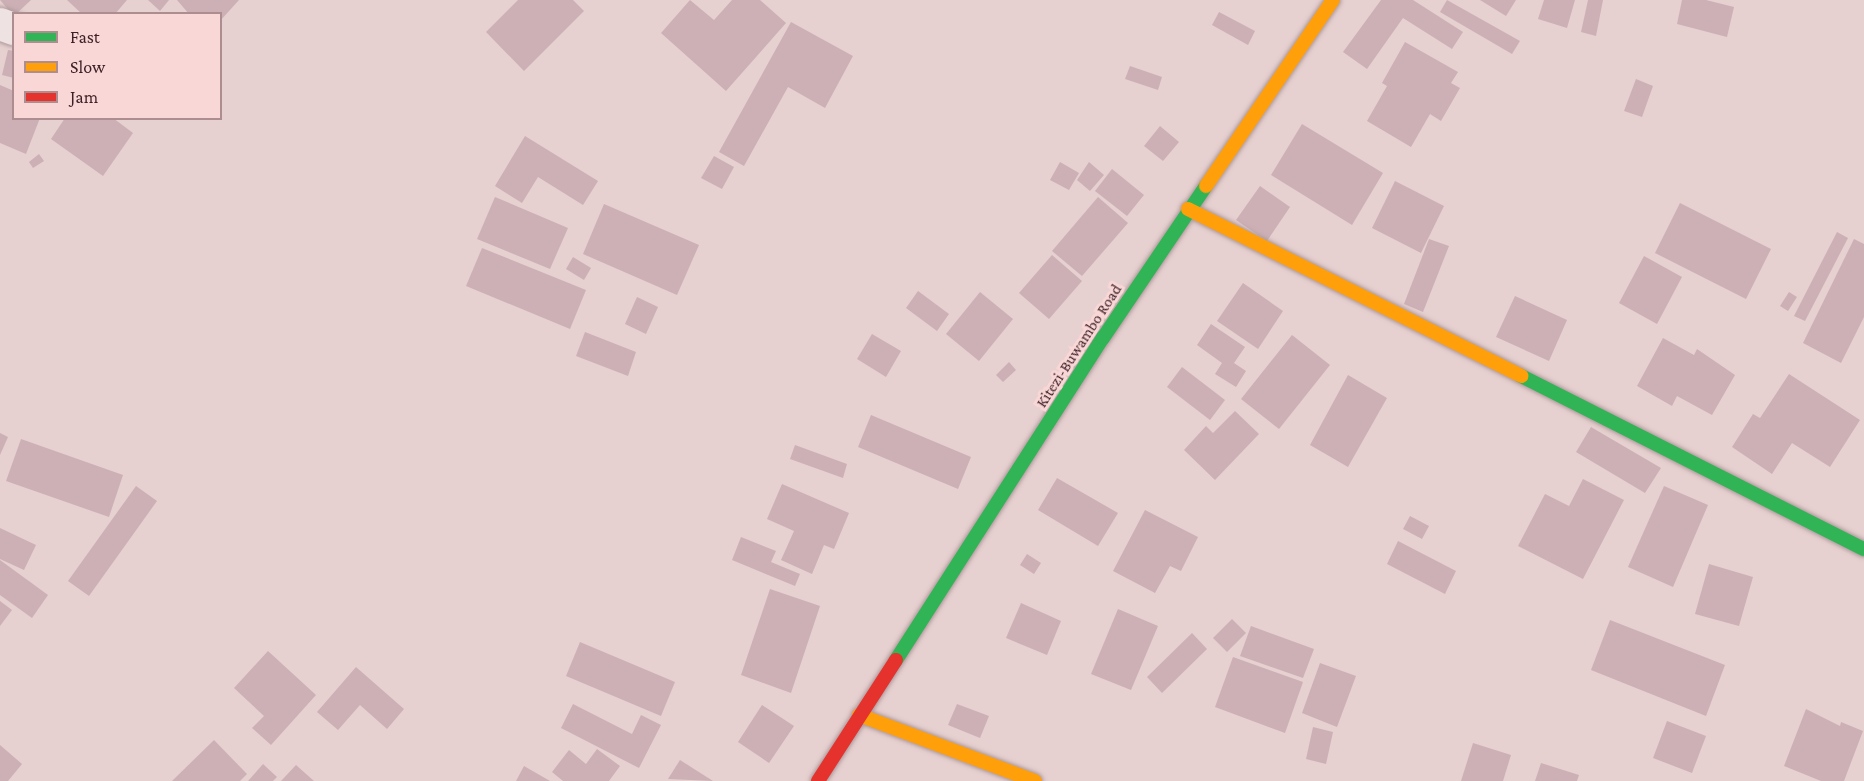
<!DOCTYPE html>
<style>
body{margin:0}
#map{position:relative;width:1864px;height:781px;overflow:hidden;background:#e7d0d0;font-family:"Crimson Pro",serif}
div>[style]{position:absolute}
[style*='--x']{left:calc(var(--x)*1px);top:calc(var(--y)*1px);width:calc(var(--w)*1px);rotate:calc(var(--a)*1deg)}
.building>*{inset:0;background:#ccb0b5}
.roads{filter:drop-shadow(0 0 2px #ad989a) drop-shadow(0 0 2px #ad989a)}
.street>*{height:32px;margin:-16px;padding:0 16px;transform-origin:16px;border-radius:16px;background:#efe2e2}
.fast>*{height:14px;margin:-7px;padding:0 7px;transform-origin:7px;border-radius:7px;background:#30b455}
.slow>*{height:14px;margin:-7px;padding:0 7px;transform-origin:7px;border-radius:7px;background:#ff9f0a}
.jam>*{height:14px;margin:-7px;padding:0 7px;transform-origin:7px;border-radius:7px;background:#e5322d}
span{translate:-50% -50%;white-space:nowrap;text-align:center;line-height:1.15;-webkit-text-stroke:6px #f8d7d6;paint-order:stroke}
.street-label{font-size:16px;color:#3d1f25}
.legend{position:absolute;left:12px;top:12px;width:210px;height:108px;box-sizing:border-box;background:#f8d7d6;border:2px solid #ad8d8f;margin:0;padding:8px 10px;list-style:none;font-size:18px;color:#3d1f25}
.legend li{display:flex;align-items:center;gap:12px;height:30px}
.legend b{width:30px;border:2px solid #ad8d8f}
</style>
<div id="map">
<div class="building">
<i style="clip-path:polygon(0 0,31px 0,14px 16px)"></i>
<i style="clip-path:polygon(67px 0,127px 0,115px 14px,82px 14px)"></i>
<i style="clip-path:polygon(148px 0,169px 0,160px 11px)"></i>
<i style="clip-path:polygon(177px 0,239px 0,220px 21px,220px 14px,189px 14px)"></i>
<i style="clip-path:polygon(518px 0,573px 0,584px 11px,524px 71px,486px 32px)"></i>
<i style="clip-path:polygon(690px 0,714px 20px,732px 0,760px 0,786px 23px,726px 91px,661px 33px)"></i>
<i style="clip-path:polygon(1381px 0,1413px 0,1463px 32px,1452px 49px,1403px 18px,1367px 69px,1343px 52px)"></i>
<i style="clip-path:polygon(1447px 0,1520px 41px,1512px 54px,1440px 12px)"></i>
<i style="clip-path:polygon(1480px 0,1516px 0,1506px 16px)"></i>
<i style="clip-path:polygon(1544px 0,1575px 0,1567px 28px,1538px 19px)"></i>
<i style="clip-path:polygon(1588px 0,1603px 0,1596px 36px,1581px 32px)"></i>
<i style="clip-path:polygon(1682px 0,1706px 0,1734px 7px,1727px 37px,1677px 24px)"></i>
<i style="clip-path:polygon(1219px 12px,1255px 31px,1248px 45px,1212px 25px)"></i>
<i style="clip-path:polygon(791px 22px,853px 56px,825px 108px,788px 87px,744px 166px,719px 152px)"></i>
<i style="clip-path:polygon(1405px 42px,1458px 72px,1451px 83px,1460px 88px,1441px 121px,1430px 114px,1411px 147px,1367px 121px,1387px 86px,1382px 83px)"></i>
<i style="clip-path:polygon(8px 50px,14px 51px,14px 78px,2px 75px)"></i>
<i style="clip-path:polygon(1130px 66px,1162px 77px,1158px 90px,1125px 79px)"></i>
<i style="clip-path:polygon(1636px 79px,1653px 86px,1642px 117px,1624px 111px)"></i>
<i style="clip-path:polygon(0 85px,14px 91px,14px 118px,40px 118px,26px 154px,0 143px)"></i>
<i style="clip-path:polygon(65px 118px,113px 118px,133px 133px,103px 176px,51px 139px)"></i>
<i style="clip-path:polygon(1302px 124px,1383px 173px,1352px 225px,1271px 175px)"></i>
<i style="clip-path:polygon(1160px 126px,1179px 142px,1163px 161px,1144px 146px)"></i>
<i style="clip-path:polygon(525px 136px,598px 181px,583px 205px,538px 177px,522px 203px,495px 186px)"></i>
<i style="clip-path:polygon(39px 154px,44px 161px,33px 168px,29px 162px)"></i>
<i style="clip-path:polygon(714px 156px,734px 167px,722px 189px,701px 178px)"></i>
<i style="clip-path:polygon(1060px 162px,1079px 173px,1069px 190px,1050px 180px)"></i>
<i style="clip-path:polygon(1089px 162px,1104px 175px,1090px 191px,1077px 180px)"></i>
<i style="clip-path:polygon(1112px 169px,1144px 195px,1127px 216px,1095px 191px)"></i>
<i style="clip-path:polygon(1395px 181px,1444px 206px,1421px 253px,1372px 228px)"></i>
<i style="clip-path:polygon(1260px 186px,1290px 207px,1267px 241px,1236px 220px)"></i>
<i style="clip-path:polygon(495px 197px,568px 228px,550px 269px,477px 239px)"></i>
<i style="clip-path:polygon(1098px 197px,1128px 223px,1082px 276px,1052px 251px)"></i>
<i style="clip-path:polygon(1680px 203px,1771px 249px,1746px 299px,1655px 253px)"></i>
<i style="clip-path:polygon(604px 204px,699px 245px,677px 295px,583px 254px)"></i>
<i style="clip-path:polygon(1837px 232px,1848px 238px,1805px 321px,1794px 316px)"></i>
<i style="clip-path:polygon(1429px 239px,1449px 246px,1423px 312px,1404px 304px)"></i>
<i style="clip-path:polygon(1854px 239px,1864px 244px,1864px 317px,1841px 363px,1803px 343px)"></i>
<i style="clip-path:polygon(482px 248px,586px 290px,570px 329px,466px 286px)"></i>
<i style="clip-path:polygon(1052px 255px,1082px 281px,1049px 319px,1019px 293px)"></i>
<i style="clip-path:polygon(1644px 256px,1682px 277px,1657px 324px,1619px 303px)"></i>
<i style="clip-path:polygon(573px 257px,591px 268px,584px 280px,566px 269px)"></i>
<i style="clip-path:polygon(1243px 283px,1283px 311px,1258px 349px,1217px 321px)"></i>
<i style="clip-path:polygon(918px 291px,949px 314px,937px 331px,906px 308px)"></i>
<i style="clip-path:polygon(980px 292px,1013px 319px,979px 361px,946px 334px)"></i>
<i style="clip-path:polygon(1789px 292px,1797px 297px,1788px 311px,1780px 306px)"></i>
<i style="clip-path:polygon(1515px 296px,1567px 320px,1549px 361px,1496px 337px)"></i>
<i style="clip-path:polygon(637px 297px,658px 307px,646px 334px,625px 324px)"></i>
<i style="clip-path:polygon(1211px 324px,1245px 347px,1234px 363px,1246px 371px,1236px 387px,1215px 374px,1222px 363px,1197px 345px)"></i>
<i style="clip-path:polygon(585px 332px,636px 352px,628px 376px,576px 356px)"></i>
<i style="clip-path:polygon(872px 334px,901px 351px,886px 377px,857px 359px)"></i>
<i style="clip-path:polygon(1292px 335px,1330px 365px,1279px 429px,1241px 399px)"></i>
<i style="clip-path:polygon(1663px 338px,1694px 355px,1697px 349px,1735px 375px,1712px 415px,1677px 396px,1672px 406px,1637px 386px)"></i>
<i style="clip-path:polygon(1009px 362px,1016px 370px,1003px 382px,996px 375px)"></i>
<i style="clip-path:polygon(1182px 367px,1225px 400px,1210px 420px,1167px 387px)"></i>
<i style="clip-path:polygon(1789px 374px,1860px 420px,1830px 467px,1792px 443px,1772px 474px,1732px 447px,1753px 414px,1760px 418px)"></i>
<i style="clip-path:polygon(1348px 375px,1387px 398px,1348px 467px,1310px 445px)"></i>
<i style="clip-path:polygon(1235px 411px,1259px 434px,1215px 480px,1184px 450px,1206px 426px,1213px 433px)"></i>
<i style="clip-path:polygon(871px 415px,971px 457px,958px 489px,858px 447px)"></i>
<i style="clip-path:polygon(1591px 427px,1661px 468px,1645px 493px,1576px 452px)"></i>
<i style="clip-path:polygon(0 433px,8px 437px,0 455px)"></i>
<i style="clip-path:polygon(21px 439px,123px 475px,109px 517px,6px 481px)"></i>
<i style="clip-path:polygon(795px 445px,847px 464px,843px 478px,790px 459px)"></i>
<i style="clip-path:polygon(1057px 478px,1118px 513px,1098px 546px,1038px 510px)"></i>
<i style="clip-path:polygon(1583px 479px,1624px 500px,1583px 579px,1518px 546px,1545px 494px,1569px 506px)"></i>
<i style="clip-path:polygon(782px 484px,849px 513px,834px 549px,824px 545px,812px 574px,781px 560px,794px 531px,767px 519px)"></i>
<i style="clip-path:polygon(136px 486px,157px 501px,89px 596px,68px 581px)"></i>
<i style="clip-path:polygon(1664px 486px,1708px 505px,1673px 587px,1628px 567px)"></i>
<i style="clip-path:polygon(1145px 510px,1198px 537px,1181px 571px,1170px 566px,1155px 593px,1113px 571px)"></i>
<i style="clip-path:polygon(1410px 516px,1429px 526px,1422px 539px,1403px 529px)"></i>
<i style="clip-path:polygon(0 528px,36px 545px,24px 570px,0 559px)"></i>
<i style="clip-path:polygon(741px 537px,776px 551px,771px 562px,800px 574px,795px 586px,732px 560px)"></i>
<i style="clip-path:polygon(1398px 541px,1456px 571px,1445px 594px,1387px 564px)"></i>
<i style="clip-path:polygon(1027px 554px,1041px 563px,1034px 574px,1020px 565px)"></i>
<i style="clip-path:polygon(0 560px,48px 595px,32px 618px,0 595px)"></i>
<i style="clip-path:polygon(1709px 564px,1753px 577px,1739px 626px,1695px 614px)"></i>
<i style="clip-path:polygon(770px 589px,820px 606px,791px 693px,741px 675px)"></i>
<i style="clip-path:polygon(0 601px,12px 610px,0 626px)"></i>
<i style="clip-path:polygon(1021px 603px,1061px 621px,1047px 655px,1006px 638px)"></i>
<i style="clip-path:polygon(1118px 609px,1158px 626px,1131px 690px,1091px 674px)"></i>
<i style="clip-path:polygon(1232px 619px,1246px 633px,1227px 652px,1213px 638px)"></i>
<i style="clip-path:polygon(1610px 620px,1725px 665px,1706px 716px,1591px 670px)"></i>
<i style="clip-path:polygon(1251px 626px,1314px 649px,1303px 678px,1240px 656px)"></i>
<i style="clip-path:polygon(1192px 633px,1207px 649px,1162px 693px,1147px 677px)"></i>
<i style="clip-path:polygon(580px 642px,675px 682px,661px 716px,566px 676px)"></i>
<i style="clip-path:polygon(268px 651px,316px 695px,271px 745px,252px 728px,264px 716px,234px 688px)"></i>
<i style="clip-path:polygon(1233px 657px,1303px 682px,1285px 733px,1215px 707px)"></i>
<i style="clip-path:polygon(1320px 663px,1356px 676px,1337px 727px,1302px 713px)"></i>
<i style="clip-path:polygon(356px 667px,404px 709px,387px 729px,360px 705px,338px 730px,317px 712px)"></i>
<i style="clip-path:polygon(573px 704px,632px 734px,641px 715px,661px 725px,639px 768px,561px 728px)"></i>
<i style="clip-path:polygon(957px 704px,989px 716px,980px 738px,948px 725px)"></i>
<i style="clip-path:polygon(762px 705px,794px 726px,769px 763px,738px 742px)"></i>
<i style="clip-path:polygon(1806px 709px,1840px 726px,1841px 722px,1863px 731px,1844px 781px,1821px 781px,1784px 766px)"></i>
<i style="clip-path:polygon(1667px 721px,1706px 736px,1692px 773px,1653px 758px)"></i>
<i style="clip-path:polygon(1313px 727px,1333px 732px,1326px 764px,1306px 759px)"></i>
<i style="clip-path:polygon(214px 740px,247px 774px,240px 781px,172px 781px)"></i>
<i style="clip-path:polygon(1473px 743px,1511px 755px,1503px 781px,1461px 781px)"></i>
<i style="clip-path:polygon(0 745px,22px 764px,8px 781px,0 781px)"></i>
<i style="clip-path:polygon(597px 749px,620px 766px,609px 781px,563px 781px,552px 772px,569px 750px,586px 764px)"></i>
<i style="clip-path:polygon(680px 760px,713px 781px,668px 779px)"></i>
<i style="clip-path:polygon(1541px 763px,1579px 775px,1577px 781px,1535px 781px)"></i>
<i style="clip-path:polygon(263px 764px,277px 777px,273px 781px,248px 781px)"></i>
<i style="clip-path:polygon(296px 765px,314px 781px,281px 781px)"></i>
<i style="clip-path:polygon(524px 766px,550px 781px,516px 781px)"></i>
</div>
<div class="roads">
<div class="street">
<i style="--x:0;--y:24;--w:15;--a:20"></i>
</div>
<div class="fast">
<i style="--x:1521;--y:376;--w:384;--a:26.8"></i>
<i style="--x:896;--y:660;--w:383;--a:-57.3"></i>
<i style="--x:1103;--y:338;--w:184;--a:-55.9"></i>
</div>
<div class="slow">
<i style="--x:1206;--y:186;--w:225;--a:-55.7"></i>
<i style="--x:1188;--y:209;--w:373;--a:26.6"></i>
<i style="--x:859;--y:715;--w:188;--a:20.6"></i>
</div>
<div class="jam">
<i style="--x:818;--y:781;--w:144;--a:-57.2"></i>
</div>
</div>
<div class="street-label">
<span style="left:1079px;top:346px;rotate:-57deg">Kitezi-Buwambo Road</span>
</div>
<ul class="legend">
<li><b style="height:8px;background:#30b455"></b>Fast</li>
<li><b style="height:8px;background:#ff9f0a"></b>Slow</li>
<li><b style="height:8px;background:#e5322d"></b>Jam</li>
</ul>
</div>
